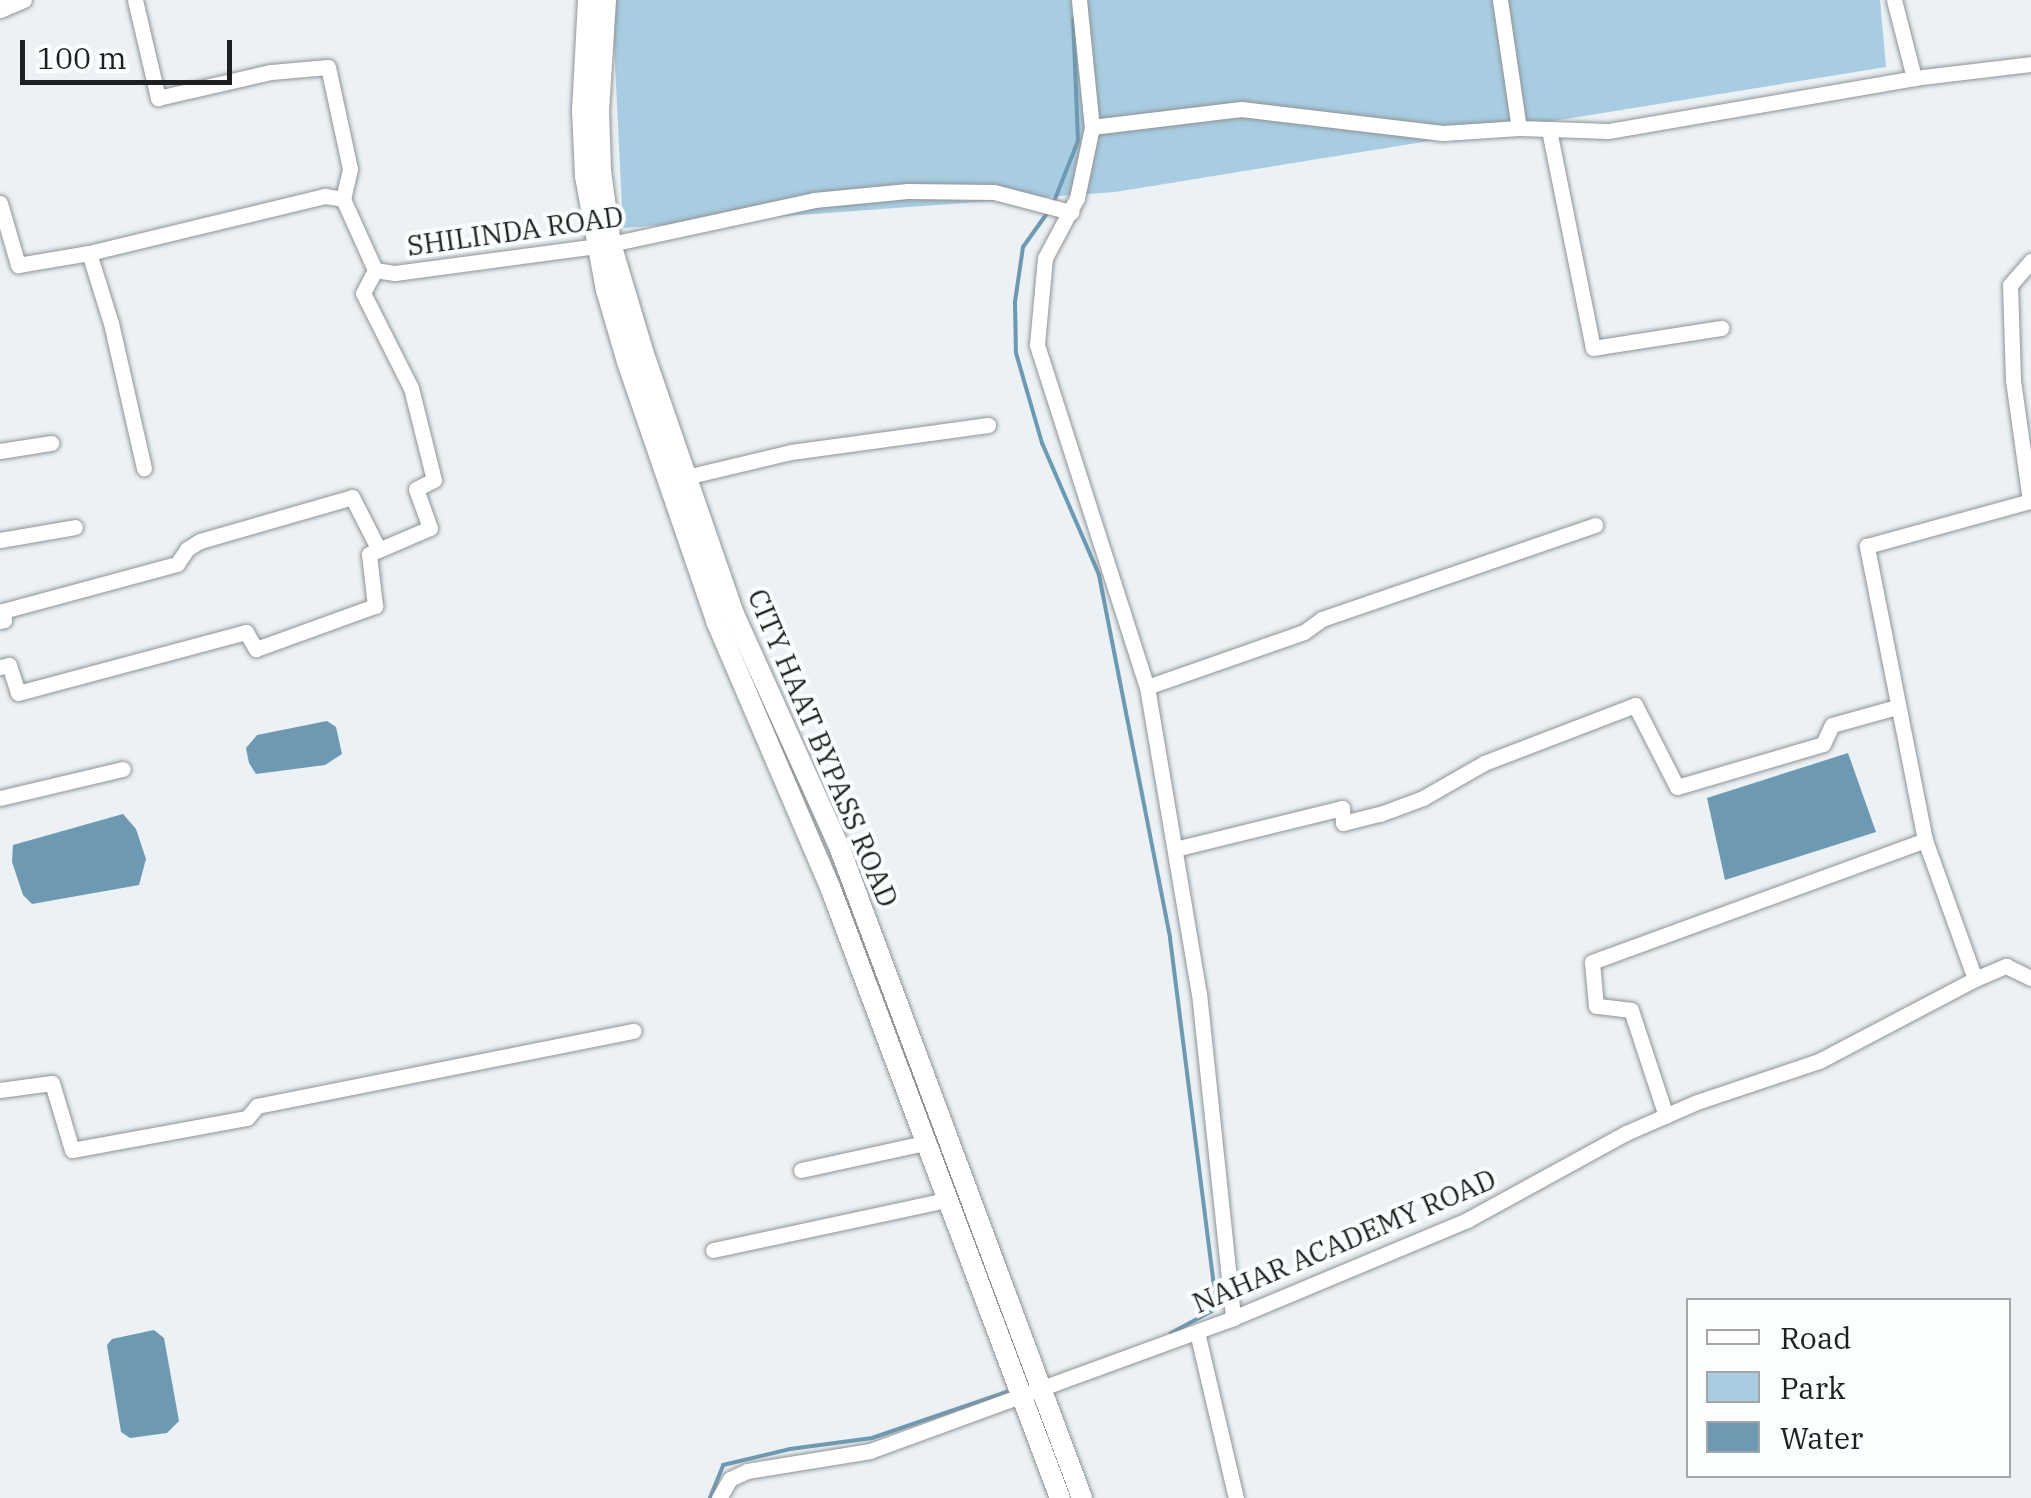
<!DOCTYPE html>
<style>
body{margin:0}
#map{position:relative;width:2031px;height:1498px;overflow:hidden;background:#ebf1f4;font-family:"IBM Plex Serif",serif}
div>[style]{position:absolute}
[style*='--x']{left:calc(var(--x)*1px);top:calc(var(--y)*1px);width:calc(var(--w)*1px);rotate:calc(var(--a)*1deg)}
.green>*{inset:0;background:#a8cce1}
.water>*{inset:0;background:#6d99b2}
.stream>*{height:4px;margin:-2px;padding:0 2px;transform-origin:2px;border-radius:2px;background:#6d99b2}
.roads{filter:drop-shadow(0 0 2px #8e9396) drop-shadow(0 0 2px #8e9396)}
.minor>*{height:15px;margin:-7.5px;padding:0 7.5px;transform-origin:7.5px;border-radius:7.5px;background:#fff}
.major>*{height:20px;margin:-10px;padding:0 10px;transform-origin:10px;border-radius:10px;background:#fff}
span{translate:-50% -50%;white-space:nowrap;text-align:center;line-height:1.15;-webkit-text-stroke:8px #fbfeff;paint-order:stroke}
.street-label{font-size:28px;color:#1e1f21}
.legend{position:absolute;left:1686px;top:1298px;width:325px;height:180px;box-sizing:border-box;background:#fbfeff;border:2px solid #a3a5a6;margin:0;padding:12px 18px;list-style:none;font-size:30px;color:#1e1f21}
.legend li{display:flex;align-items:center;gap:20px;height:50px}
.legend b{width:50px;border:2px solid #a3a5a6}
.scale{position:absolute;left:20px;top:40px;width:212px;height:45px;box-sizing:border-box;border:5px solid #1e1f21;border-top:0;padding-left:12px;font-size:30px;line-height:35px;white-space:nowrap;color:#1e1f21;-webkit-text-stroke:8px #fbfeff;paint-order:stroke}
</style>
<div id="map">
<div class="green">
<i style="clip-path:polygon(612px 0,1880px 0,1886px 67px,1115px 192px,623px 228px)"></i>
</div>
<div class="water">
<i style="clip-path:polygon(327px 721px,336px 727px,342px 754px,325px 765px,256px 774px,249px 763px,246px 748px,257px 735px)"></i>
<i style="clip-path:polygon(1848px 753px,1876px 832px,1725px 880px,1707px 798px)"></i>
<i style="clip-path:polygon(123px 814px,136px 829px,146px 859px,139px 885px,32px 904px,23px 895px,12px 862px,13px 845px)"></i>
<i style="clip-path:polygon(154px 1330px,164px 1338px,179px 1421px,167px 1433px,130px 1438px,121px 1432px,107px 1345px,112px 1339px)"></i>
</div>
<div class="stream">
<i style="--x:1053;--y:204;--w:68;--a:-68.4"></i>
<i style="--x:1078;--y:141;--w:122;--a:-92.3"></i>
<i style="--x:1048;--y:212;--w:43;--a:125.5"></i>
<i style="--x:1023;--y:247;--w:56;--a:98.3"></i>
<i style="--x:1015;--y:302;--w:51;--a:88.9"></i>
<i style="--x:1016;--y:353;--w:94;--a:73.9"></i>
<i style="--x:1042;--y:443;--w:144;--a:66.6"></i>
<i style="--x:1099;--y:575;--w:370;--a:78.9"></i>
<i style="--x:1170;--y:938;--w:368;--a:82.8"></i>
<i style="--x:1216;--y:1303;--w:9;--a:117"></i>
<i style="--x:1212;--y:1311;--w:47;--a:151.8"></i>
<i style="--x:710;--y:1498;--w:35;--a:-68"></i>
<i style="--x:723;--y:1465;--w:69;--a:-13.4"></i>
<i style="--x:790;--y:1449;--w:83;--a:-7.6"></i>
<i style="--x:872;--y:1438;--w:148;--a:-18.9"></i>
</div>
<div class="roads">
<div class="minor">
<i style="--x:1;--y:0;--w:10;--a:96"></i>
<i style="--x:0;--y:10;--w:26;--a:-23"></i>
<i style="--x:135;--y:0;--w:101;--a:76.8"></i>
<i style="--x:158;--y:98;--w:116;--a:-13"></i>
<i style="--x:271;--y:72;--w:57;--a:-5"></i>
<i style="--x:328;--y:67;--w:104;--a:77.8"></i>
<i style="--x:350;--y:169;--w:31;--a:103"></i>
<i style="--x:1079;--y:0;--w:128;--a:84.2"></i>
<i style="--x:1092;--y:127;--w:73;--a:101.9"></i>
<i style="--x:1077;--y:198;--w:68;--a:118.1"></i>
<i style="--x:1045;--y:258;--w:87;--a:95.3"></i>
<i style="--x:1037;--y:345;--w:359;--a:72.2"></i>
<i style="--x:1147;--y:687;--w:310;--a:80.4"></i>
<i style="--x:1199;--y:993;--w:327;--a:84"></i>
<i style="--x:1500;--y:0;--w:129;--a:81.6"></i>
<i style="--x:1894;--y:0;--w:81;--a:75.6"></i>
<i style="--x:1092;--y:127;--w:150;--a:-6.9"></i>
<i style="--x:1241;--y:109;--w:203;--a:6.8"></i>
<i style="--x:1443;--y:133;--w:76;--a:-3.8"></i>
<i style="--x:1519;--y:128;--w:89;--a:1.9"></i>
<i style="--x:1608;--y:131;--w:311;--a:-9.8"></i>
<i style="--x:1914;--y:78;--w:118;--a:-6.8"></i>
<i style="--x:1549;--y:130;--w:222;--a:78.6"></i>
<i style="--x:1593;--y:348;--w:130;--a:-8.9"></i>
<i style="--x:0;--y:203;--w:65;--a:73.8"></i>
<i style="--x:18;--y:265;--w:72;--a:-9.6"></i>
<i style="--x:89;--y:253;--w:243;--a:-13.6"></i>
<i style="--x:325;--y:196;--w:18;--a:9"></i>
<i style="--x:343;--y:199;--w:78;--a:65.7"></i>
<i style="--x:375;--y:270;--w:20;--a:9"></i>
<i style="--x:395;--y:273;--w:218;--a:-7.6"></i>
<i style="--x:611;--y:244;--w:208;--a:-12.2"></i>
<i style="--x:814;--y:200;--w:94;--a:-5.5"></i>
<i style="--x:908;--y:191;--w:86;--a:0.7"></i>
<i style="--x:994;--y:192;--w:80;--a:14.6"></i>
<i style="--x:89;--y:253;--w:73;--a:72.6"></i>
<i style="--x:111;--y:323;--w:149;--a:77.2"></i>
<i style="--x:0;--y:451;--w:52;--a:-8.9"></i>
<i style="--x:686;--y:477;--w:108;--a:-13.4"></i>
<i style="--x:791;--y:452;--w:199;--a:-7.8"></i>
<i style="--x:0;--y:540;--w:76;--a:-9.8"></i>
<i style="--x:0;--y:621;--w:4;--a:-14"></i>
<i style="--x:4;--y:620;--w:9;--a:-96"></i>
<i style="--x:3;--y:611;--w:180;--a:-15.1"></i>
<i style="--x:177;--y:564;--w:18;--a:-56"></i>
<i style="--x:187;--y:549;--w:15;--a:-32"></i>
<i style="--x:200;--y:541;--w:158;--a:-16.1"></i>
<i style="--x:352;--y:497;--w:57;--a:63"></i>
<i style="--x:0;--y:667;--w:9;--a:-13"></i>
<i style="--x:9;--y:665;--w:29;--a:72"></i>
<i style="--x:18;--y:693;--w:236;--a:-15"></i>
<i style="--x:246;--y:632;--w:20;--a:60"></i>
<i style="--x:256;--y:649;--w:127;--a:-19.9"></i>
<i style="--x:375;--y:606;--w:52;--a:-96.6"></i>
<i style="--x:369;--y:554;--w:66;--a:-23.1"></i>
<i style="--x:430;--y:528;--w:41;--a:-109.7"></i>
<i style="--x:416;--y:489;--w:20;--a:-27"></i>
<i style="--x:434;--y:480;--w:95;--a:-104"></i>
<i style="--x:411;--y:388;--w:106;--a:-116.8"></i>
<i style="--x:363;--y:293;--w:26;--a:-62"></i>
<i style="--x:1147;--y:687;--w:166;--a:-19.3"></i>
<i style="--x:1304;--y:632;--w:22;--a:-36"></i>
<i style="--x:1322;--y:619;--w:289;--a:-19"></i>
<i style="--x:0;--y:798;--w:126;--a:-13.3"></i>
<i style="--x:1175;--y:849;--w:172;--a:-13.8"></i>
<i style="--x:1342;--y:808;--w:15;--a:86"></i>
<i style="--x:1343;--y:823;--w:38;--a:-14"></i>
<i style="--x:1380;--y:814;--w:46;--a:-20.4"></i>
<i style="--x:1423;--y:798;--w:70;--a:-29.8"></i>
<i style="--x:1484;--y:763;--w:162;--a:-21"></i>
<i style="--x:1635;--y:705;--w:92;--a:62.9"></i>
<i style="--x:1677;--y:787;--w:152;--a:-16.4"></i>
<i style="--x:1823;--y:744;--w:21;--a:-65"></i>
<i style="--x:1832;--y:725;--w:67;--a:-15.5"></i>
<i style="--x:1975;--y:979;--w:148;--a:-109.8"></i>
<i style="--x:1925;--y:840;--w:300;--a:-101.2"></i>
<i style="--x:1867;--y:546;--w:169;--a:-15.4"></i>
<i style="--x:2030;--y:501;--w:122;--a:-98"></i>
<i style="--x:2013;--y:380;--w:95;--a:-91.8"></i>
<i style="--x:2010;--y:285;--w:32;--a:-49"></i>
<i style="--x:0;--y:1090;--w:52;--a:-7.7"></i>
<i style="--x:52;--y:1083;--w:70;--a:73.4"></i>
<i style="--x:72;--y:1150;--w:178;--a:-10.4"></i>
<i style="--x:247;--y:1118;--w:16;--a:-50"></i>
<i style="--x:257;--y:1106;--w:384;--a:-11.3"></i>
<i style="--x:1666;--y:1116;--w:112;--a:-108.3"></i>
<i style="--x:1631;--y:1010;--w:35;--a:-173"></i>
<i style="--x:1596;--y:1006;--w:44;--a:-95.2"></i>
<i style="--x:1592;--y:962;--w:355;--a:-20.1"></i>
<i style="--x:801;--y:1170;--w:127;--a:-12.3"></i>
<i style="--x:713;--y:1250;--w:239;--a:-12.1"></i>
<i style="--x:1197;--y:1332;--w:171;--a:76.8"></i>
<i style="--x:719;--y:1498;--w:22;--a:-60"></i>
<i style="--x:730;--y:1479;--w:19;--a:-25"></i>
<i style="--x:747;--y:1471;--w:125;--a:-9.2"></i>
<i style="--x:870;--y:1451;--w:387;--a:-20.1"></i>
<i style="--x:1233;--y:1318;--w:254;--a:-22.7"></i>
<i style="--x:1467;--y:1220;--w:181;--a:-28.7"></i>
<i style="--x:1626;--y:1133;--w:77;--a:-23.6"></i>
<i style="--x:1697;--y:1102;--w:129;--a:-18.6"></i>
<i style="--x:1819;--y:1061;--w:176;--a:-27.7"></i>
<i style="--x:1975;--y:979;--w:34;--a:-23"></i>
<i style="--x:2006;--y:966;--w:28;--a:26"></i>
</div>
<div class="major">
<i style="--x:588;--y:0;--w:110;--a:93.1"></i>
<i style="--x:582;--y:110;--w:66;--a:87.4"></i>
<i style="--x:585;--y:176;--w:116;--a:79.6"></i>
<i style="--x:606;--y:290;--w:75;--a:73.7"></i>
<i style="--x:627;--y:362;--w:274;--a:71"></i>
<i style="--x:716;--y:621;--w:289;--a:66.8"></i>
<i style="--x:830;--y:887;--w:653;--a:69.37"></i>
<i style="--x:606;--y:0;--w:110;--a:93.6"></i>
<i style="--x:599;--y:110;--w:61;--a:88.1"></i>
<i style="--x:601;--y:171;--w:74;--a:82.2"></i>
<i style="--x:611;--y:244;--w:118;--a:73.3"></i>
<i style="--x:645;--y:357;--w:272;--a:70.9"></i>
<i style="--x:734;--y:614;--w:258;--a:65.7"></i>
<i style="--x:840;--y:849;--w:693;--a:69.55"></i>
</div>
</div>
<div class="street-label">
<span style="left:515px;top:231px;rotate:-8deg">SHILINDA ROAD</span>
<span style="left:823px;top:748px;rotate:67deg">CITY HAAT BYPASS ROAD</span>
<span style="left:1344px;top:1241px;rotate:-23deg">NAHAR ACADEMY ROAD</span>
</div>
<ul class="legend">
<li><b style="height:12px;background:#fff"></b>Road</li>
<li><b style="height:28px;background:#a8cce1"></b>Park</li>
<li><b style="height:28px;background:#6d99b2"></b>Water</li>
</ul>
<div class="scale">100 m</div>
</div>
